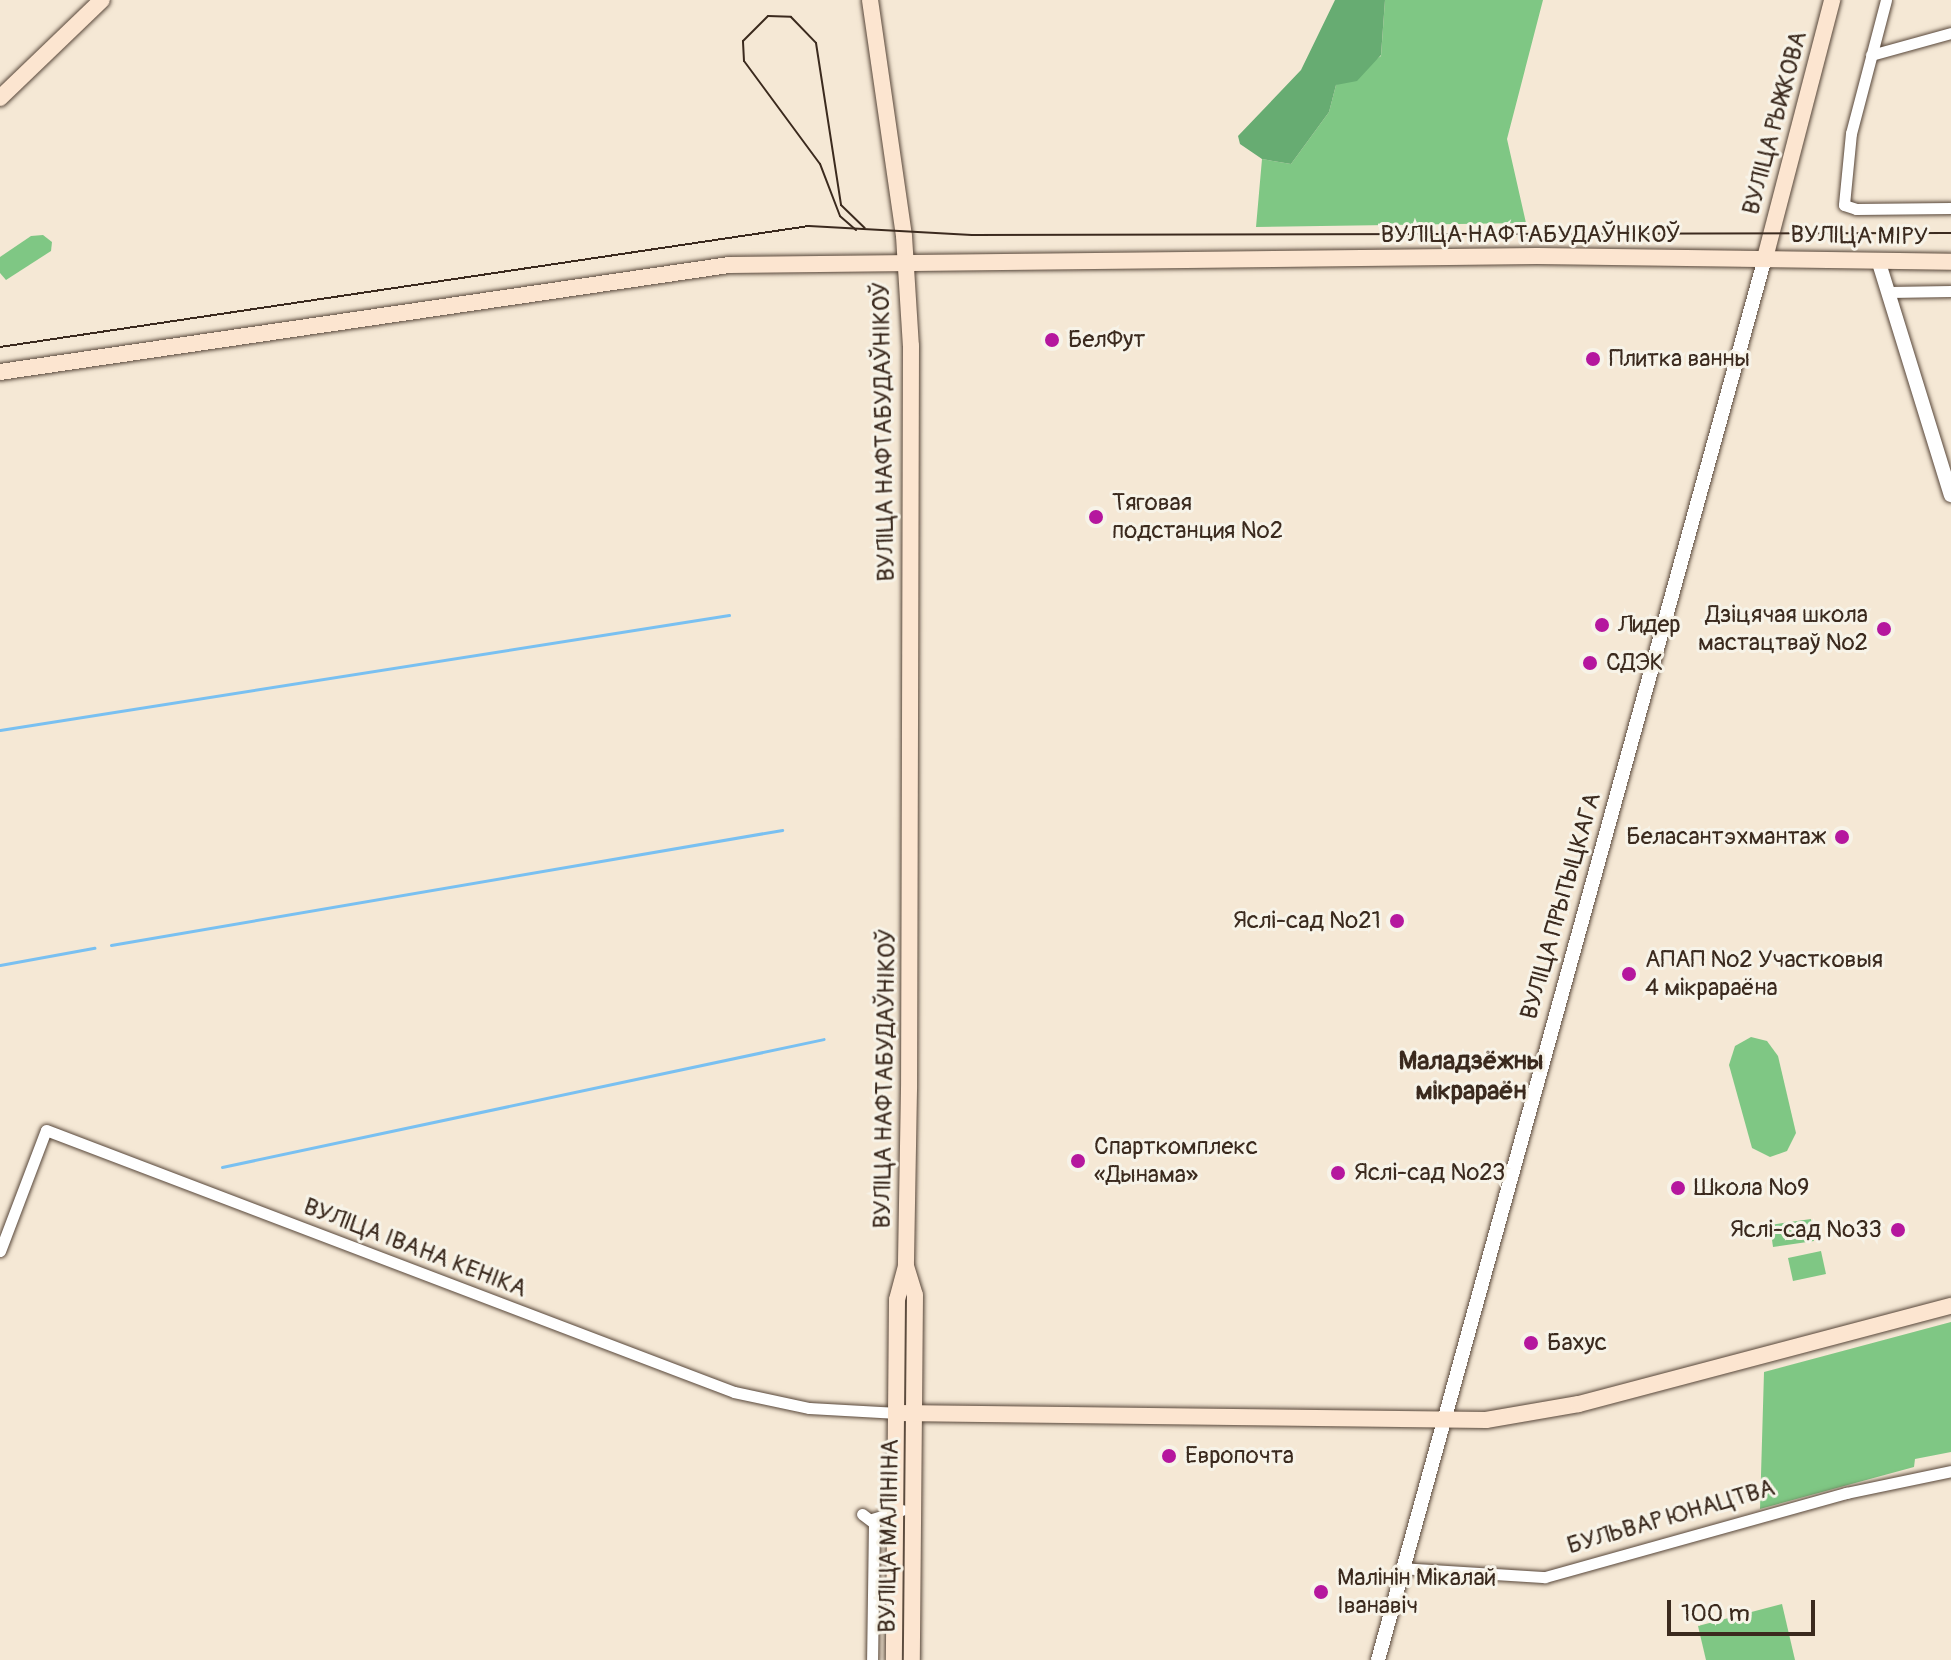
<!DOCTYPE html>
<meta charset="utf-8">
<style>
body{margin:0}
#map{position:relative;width:1951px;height:1660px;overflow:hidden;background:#f5e8d5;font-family:Pangolin,sans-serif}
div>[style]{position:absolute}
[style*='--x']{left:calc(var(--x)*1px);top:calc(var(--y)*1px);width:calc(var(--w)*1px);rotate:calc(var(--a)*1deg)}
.green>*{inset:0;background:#7fc784}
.forest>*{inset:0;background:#67ac72}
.stream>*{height:3px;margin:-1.5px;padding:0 1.5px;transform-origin:1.5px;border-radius:1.5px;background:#79c0f1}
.roads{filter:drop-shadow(0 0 2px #574639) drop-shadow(0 0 2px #574639)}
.minor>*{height:11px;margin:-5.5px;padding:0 5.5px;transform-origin:5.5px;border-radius:5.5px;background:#fff}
.tertiary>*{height:14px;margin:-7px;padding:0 7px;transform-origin:7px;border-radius:7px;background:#fff}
.secondary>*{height:16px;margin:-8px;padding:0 8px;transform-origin:8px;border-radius:8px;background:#fce5d0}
.tram>*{height:2px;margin:-1px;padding:0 1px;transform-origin:1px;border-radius:1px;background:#3b2a1e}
.dots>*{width:22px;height:22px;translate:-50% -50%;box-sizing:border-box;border:4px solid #f7f3e8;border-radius:50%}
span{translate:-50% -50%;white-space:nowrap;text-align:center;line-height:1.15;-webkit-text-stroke:6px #f7f3e8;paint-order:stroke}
.street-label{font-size:24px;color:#3b2a1e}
.poi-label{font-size:24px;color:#3b2a1e}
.left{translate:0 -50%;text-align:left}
.right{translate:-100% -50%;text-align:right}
.neighbourhood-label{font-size:26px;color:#3b2a1e;font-weight:700}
.scale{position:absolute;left:1667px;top:1600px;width:148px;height:36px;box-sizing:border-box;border:4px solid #3b2a1e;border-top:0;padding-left:10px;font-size:24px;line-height:28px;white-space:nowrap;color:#3b2a1e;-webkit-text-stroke:6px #f7f3e8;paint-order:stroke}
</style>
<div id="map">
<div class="green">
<i style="clip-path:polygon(1385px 0,1543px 0,1507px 139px,1526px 223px,1256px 227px,1262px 159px,1291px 164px,1329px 112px,1336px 85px,1381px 56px)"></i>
<i style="clip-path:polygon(43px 235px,52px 242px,51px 251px,6px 280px,0 273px,0 257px,31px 236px)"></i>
<i style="clip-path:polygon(1751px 1037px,1767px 1041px,1778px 1056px,1796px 1133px,1787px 1151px,1770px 1157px,1752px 1148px,1729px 1065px,1735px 1046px)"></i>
<i style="clip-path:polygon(1811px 1219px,1814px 1241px,1773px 1247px,1770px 1225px)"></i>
<i style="clip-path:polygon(1821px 1251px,1826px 1274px,1793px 1281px,1788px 1258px)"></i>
<i style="clip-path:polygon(1951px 1322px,1951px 1452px,1915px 1459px,1914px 1467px,1760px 1509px,1764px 1372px)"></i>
<i style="clip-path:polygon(1782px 1604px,1795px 1660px,1706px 1660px,1698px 1626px)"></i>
</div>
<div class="forest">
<i style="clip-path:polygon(1335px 0,1385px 0,1381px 55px,1357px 81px,1336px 85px,1329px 112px,1291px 164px,1262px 159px,1240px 144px,1238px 136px,1301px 70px)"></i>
</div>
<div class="stream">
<i style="--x:0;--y:730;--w:738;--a:-8.96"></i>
<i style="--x:111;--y:945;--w:681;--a:-9.73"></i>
<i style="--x:0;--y:965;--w:96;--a:-10.3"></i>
<i style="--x:222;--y:1167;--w:615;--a:-12"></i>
</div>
<div class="roads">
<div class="minor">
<i style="--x:1886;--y:0;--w:138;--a:104.7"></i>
<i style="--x:1851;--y:133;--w:72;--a:95.6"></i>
<i style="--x:1844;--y:205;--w:13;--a:18"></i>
<i style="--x:1856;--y:209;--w:95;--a:-0.6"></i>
<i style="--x:1871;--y:55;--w:83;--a:-15.4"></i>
<i style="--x:1889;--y:292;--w:62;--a:-0.9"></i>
<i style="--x:0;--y:1251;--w:129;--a:-69.2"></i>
<i style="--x:46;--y:1130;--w:736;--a:20.85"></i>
<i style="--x:734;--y:1392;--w:77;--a:12"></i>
<i style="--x:809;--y:1408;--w:89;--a:3.2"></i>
<i style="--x:862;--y:1514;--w:15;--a:37"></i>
<i style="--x:874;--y:1523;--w:137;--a:90.8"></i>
<i style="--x:872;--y:1519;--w:31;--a:-17"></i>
<i style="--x:1401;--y:1568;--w:144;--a:3.6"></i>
<i style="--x:1545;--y:1577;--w:313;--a:-15.6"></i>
<i style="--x:1846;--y:1493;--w:107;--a:-11.8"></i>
</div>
<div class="tertiary">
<i style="--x:1879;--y:263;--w:243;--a:72.8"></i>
<i style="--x:1378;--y:1660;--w:1454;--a:-74.57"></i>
</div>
<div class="secondary">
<i style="--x:870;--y:0;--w:238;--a:81.8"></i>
<i style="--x:904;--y:236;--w:110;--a:86.4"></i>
<i style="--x:911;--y:346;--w:743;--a:90.15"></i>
<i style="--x:909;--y:1089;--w:177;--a:91"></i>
<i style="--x:906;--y:1266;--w:35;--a:105"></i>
<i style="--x:897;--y:1300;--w:360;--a:90.5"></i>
<i style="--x:0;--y:98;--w:141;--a:-43.9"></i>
<i style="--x:1765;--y:258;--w:267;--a:-75.4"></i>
<i style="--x:0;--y:372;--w:737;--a:-8.35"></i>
<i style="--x:729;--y:265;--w:808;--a:-0.64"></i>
<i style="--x:1537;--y:256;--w:414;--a:0.8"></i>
<i style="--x:906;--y:1266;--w:30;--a:73"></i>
<i style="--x:915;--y:1295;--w:365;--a:90.5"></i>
<i style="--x:898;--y:1413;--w:588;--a:0.68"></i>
<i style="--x:1486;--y:1420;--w:94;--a:-9.8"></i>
<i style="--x:1579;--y:1404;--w:385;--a:-14.8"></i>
</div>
</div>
<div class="tram">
<i style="--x:856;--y:230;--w:21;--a:-139"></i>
<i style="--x:840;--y:216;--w:56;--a:-111"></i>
<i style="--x:820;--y:164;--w:128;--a:-126.4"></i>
<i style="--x:744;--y:61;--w:20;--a:-93"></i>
<i style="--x:743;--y:41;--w:35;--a:-45"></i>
<i style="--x:768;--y:16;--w:23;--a:2"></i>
<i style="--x:791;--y:17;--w:36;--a:46"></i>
<i style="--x:816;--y:43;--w:164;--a:81.2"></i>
<i style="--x:841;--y:205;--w:33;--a:44"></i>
<i style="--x:0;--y:347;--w:818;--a:-8.51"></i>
<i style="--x:809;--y:226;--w:163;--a:3.2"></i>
<i style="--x:972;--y:235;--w:979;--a:-0.12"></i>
</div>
<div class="dots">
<i style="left:1052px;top:340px;background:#b5179e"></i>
<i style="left:1593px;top:359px;background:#b5179e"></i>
<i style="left:1096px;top:517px;background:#b5179e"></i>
<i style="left:1602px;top:625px;background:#b5179e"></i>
<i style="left:1884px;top:629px;background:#b5179e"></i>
<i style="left:1590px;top:663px;background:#b5179e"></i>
<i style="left:1842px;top:837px;background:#b5179e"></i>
<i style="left:1397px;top:921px;background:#b5179e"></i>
<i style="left:1629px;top:974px;background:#b5179e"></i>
<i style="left:1078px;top:1161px;background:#b5179e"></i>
<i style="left:1338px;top:1173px;background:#b5179e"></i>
<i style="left:1678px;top:1188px;background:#b5179e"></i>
<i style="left:1898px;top:1230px;background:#b5179e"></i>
<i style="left:1531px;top:1343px;background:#b5179e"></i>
<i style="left:1169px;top:1456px;background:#b5179e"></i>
<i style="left:1321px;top:1592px;background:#b5179e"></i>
</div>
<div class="street-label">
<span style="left:1775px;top:123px;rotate:-75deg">ВУЛІЦА РЫЖКОВА</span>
<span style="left:1530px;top:235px">ВУЛІЦА НАФТАБУДАЎНІКОЎ</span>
<span style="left:1859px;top:236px;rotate:1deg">ВУЛІЦА МІРУ</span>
<span style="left:884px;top:432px;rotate:-91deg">ВУЛІЦА НАФТАБУДАЎНІКОЎ</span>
<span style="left:1561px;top:906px;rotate:-74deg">ВУЛІЦА ПРЫТЫЦКАГА</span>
<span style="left:885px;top:1079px;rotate:-89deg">ВУЛІЦА НАФТАБУДАЎНІКОЎ</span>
<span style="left:415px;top:1248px;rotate:21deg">ВУЛІЦА ІВАНА КЕНІКА</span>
<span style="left:1671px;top:1517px;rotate:-16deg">БУЛЬВАР ЮНАЦТВА</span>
<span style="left:889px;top:1536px;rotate:-89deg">ВУЛІЦА МАЛІНІНА</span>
</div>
<div class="poi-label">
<span class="left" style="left:1068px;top:340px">БелФут</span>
<span class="left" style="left:1609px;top:359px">Плитка ванны</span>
<span class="left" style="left:1112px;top:517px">Тяговая<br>подстанция №2</span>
<span class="right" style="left:1868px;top:629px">Дзіцячая школа<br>мастацтваў №2</span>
<span class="left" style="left:1618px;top:625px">Лидер</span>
<span class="left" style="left:1606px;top:663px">СДЭК</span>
<span class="right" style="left:1826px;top:837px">Беласантэхмантаж</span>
<span class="right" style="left:1381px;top:921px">Яслі-сад №21</span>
<span class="left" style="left:1645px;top:974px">АПАП №2 Участковыя<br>4 мікрараёна</span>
<span class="left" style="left:1094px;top:1161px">Спарткомплекс<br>«Дынама»</span>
<span class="left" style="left:1354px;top:1173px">Яслі-сад №23</span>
<span class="left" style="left:1694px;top:1188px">Школа №9</span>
<span class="right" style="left:1882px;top:1230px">Яслі-сад №33</span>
<span class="left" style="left:1547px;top:1343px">Бахус</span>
<span class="left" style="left:1185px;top:1456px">Европочта</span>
<span class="left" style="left:1337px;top:1592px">Малінін Мікалай<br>Іванавіч</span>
</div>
<div class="neighbourhood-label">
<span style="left:1471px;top:1077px">Маладзёжны<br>мікрараён</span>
</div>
<div class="scale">100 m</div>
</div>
